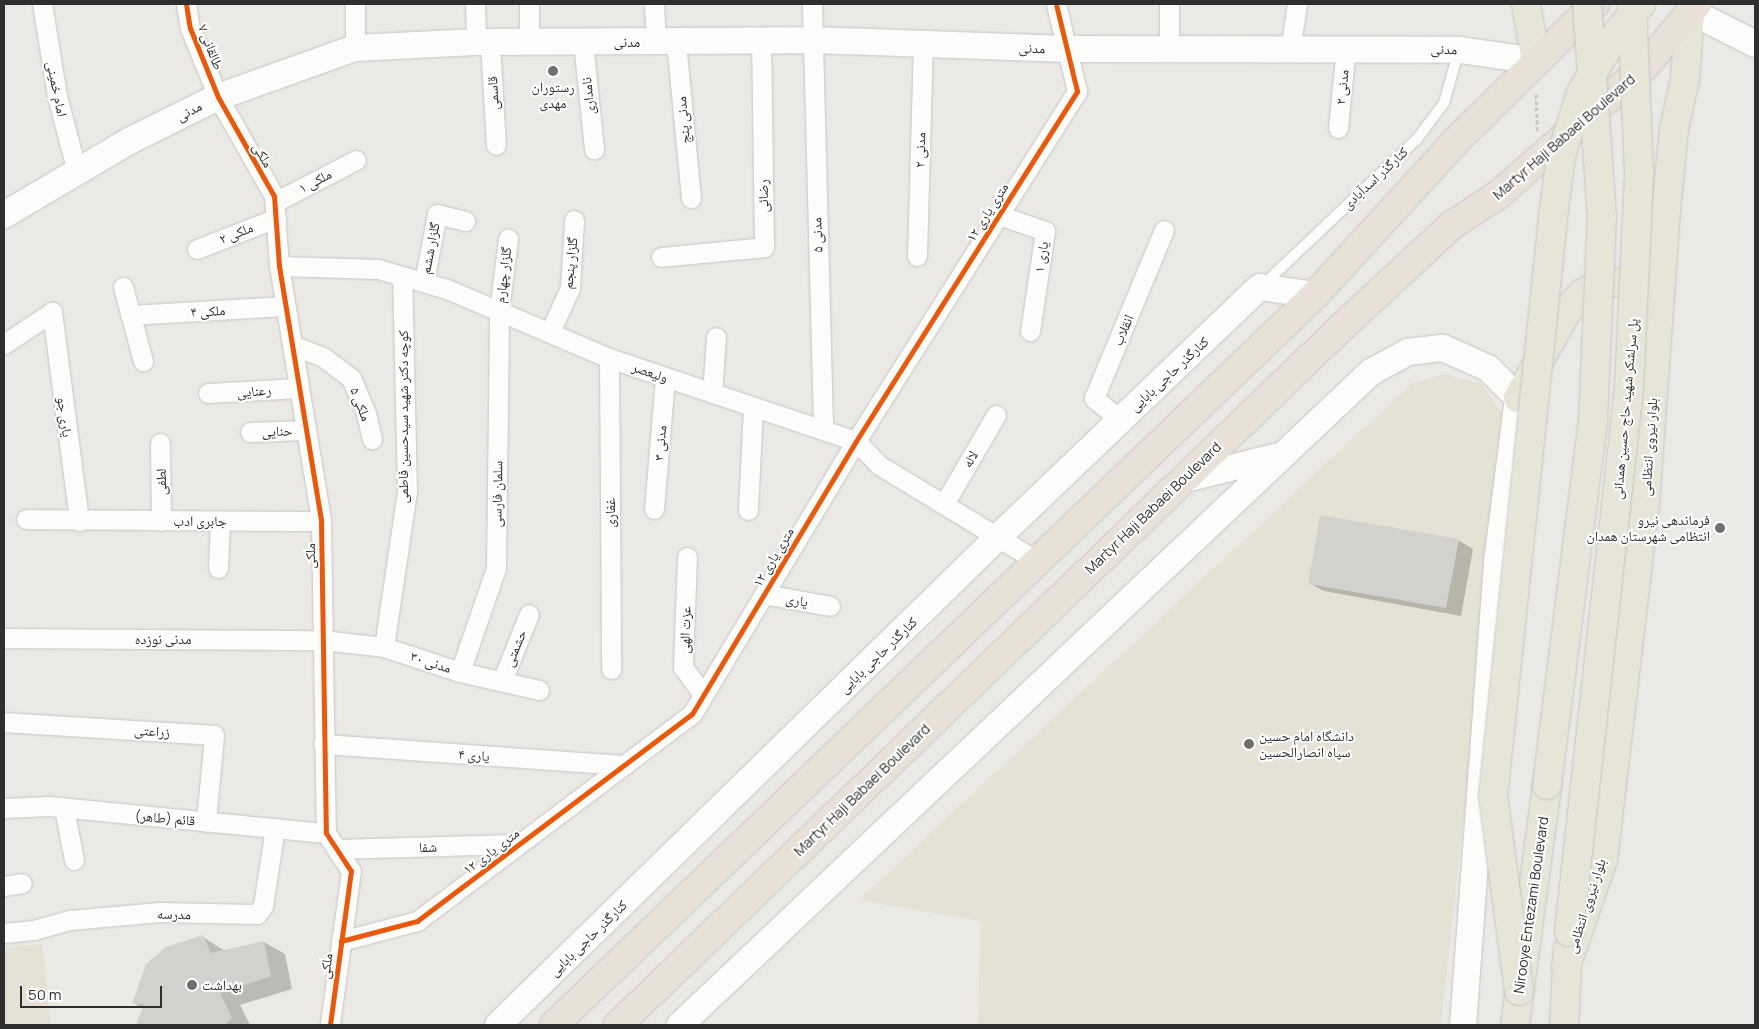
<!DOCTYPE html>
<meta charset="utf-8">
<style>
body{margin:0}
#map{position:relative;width:1759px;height:1029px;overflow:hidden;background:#ebe9e5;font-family:Manrope,"Noto Naskh Arabic",sans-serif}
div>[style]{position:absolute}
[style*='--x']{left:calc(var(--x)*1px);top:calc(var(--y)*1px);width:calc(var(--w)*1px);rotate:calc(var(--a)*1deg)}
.education>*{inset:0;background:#e5e1d4}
.shadow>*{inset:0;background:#0003}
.building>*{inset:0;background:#d3d1ce}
.path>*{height:3px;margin-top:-1.5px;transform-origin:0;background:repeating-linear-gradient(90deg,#c9c9c8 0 4px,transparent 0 6.5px)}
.roads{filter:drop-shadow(0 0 1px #c6c5c4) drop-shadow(0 0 1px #c6c5c4)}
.lane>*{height:10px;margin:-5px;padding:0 5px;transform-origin:5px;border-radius:5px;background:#fcfcfb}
.street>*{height:19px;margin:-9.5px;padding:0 9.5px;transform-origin:9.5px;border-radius:9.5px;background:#fcfcfb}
.secondary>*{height:26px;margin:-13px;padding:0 13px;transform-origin:13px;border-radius:13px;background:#fcfcfb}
.primary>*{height:28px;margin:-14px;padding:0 14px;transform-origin:14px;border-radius:14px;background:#e7e5d7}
.highway>*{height:28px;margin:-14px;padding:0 14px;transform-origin:14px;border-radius:14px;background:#e9e0d7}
.bridges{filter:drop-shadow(0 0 1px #c6c5c4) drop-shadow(0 0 1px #c6c5c4)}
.primary-bridge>*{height:28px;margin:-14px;padding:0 14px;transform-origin:14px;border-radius:14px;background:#e7e5d7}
.cycleway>*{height:5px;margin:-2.5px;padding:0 2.5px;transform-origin:2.5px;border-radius:2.5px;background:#e8590c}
.dots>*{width:14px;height:14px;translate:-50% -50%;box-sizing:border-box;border:2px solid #fff;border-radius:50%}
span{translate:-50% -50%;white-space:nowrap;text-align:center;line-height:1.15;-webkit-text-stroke:4px #fff;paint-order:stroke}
.street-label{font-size:14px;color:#2e2e2e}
.poi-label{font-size:14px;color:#2e2e2e}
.right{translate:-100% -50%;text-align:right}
.left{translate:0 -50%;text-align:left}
.frame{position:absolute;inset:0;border:5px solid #2e2e2e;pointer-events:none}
.scale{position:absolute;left:20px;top:986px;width:142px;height:22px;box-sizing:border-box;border:2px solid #2e2e2e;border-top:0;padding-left:6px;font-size:15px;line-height:18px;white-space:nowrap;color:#2e2e2e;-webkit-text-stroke:4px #fff;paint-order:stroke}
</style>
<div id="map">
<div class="education">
<i style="clip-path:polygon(1443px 374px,1482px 384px,1507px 420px,1441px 1025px,978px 1025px,981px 921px,859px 900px,1411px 384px)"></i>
<i style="clip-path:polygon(42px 944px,51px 1025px,4px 1025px,4px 948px)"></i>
</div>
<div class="shadow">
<i style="clip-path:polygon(1458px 540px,1473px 549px,1461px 616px,1324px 591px,1309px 583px)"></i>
<i style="clip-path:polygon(203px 937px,225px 951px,264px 942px,285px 954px,292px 989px,240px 1005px,250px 1025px,138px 1025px,144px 1009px,134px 1003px)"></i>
</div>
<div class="building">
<i style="clip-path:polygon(1320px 515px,1459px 539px,1446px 608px,1308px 584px)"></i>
<i style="clip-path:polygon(203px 935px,211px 953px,264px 941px,271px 976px,220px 993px,232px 1018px,225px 1025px,136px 1025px,144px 1004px,132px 1004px,146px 964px,166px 947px)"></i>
</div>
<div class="path">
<i style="--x:1536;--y:94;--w:37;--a:88"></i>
</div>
<div class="roads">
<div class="lane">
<i style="--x:1264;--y:284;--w:211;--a:-43.5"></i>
<i style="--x:1417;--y:139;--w:45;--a:-53.1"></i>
<i style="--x:1444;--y:103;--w:55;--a:-74.2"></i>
</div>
<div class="street">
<i style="--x:42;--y:4;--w:93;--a:80.7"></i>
<i style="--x:57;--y:96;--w:79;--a:75.3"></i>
<i style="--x:186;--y:4;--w:24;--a:81"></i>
<i style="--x:190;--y:28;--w:74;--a:67.9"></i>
<i style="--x:218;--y:97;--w:114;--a:60.5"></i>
<i style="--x:274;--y:196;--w:70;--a:85.9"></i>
<i style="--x:279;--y:266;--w:258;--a:80.6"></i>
<i style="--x:321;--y:521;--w:312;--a:89.1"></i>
<i style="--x:326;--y:833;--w:45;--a:56.7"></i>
<i style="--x:351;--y:871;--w:155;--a:97.8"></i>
<i style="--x:475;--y:4;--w:38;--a:88"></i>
<i style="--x:529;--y:4;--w:38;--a:90"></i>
<i style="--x:654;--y:4;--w:38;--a:87"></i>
<i style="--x:812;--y:4;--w:426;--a:88.5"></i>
<i style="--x:490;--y:42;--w:103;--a:86.7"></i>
<i style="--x:583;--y:42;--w:108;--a:84.1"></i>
<i style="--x:676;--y:42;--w:157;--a:84.5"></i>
<i style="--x:355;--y:48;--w:44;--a:-90"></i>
<i style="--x:1169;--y:49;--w:45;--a:-90"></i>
<i style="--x:1290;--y:50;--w:47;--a:-81.3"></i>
<i style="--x:1338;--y:128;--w:81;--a:-84.4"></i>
<i style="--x:275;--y:202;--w:91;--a:-27.4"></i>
<i style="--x:999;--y:215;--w:49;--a:19.2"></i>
<i style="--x:1045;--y:231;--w:101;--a:98.5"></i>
<i style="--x:197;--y:249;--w:85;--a:-21.4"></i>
<i style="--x:917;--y:256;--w:212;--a:-88.4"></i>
<i style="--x:661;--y:257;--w:103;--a:-5.5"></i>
<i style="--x:764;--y:247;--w:206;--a:-90.8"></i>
<i style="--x:279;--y:266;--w:99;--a:1.7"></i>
<i style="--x:378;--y:269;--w:72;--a:16.2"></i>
<i style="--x:447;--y:289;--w:176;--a:23.1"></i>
<i style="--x:609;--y:358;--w:261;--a:18.6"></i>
<i style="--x:856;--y:441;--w:33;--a:46"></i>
<i style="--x:879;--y:465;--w:185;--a:31.3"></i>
<i style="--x:424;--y:282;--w:69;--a:-79.2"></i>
<i style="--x:437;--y:214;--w:29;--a:14"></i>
<i style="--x:123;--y:287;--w:77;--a:74.9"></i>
<i style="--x:130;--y:315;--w:156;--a:-3.3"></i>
<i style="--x:550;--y:332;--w:48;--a:-65.6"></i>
<i style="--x:570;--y:288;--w:68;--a:-86.6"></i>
<i style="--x:4;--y:344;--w:58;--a:-33.7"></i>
<i style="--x:52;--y:312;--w:211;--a:82.6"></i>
<i style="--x:292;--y:345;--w:33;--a:21"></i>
<i style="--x:323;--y:357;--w:35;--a:37"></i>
<i style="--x:351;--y:378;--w:38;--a:67"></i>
<i style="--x:366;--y:413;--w:27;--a:77"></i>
<i style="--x:609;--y:358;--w:311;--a:89.6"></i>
<i style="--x:208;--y:393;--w:91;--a:-3.1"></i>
<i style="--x:712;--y:393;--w:56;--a:-85.9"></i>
<i style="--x:1120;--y:420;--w:34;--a:-140"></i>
<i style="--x:1094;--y:398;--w:182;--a:-67.4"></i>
<i style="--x:250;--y:432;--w:55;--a:-2.1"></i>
<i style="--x:160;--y:443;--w:78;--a:89.3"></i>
<i style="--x:944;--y:504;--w:103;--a:-59.7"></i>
<i style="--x:654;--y:509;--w:132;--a:-85.2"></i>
<i style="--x:748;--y:510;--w:103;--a:-87.2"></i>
<i style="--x:26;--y:519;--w:295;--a:0.4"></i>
<i style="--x:687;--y:557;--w:110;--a:92.1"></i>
<i style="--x:683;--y:667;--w:34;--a:54"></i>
<i style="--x:218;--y:568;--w:47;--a:-87.6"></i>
<i style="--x:764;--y:594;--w:67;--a:10.3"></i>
<i style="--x:4;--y:638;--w:318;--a:0.4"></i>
<i style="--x:322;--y:640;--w:62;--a:6.4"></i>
<i style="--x:384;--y:647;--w:80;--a:18.2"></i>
<i style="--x:460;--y:672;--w:81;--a:12.8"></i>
<i style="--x:384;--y:647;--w:158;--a:-81.6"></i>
<i style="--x:407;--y:491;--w:215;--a:-91.3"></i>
<i style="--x:460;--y:672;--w:110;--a:-70.9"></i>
<i style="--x:496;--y:568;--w:257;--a:-89.3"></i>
<i style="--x:499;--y:311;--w:73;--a:-82.9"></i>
<i style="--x:502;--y:681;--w:72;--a:-68.1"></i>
<i style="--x:4;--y:722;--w:210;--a:3.5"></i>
<i style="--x:214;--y:735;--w:87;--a:95.3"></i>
<i style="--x:323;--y:744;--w:302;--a:4"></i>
<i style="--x:4;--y:808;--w:45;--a:-2.5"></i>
<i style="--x:49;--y:806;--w:278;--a:5.6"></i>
<i style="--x:64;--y:808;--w:53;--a:79.1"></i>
<i style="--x:337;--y:849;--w:182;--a:-1.6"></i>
<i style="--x:4;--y:886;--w:18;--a:-9"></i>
<i style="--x:4;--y:933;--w:30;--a:-6"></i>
<i style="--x:34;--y:930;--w:37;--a:-16"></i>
<i style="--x:70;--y:920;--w:90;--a:-5.1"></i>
<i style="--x:160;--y:912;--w:97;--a:1.2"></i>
<i style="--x:257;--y:914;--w:10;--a:-53"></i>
<i style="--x:263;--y:906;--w:79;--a:-81.3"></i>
<i style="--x:341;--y:941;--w:79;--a:-14.7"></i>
<i style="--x:417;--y:921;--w:344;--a:-37"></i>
<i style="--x:692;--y:714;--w:318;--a:-59"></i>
<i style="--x:856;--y:441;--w:414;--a:-57.7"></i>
<i style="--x:1077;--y:91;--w:89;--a:-103.6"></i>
</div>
<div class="secondary">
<i style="--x:1690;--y:11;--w:73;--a:26.9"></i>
<i style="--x:4;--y:215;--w:145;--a:-30.6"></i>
<i style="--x:129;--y:141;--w:99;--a:-26.3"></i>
<i style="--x:218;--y:97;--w:145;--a:-19.7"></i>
<i style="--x:355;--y:48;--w:121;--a:-2.8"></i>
<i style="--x:476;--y:42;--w:336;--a:-0.3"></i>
<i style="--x:812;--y:40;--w:255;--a:2"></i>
<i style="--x:1067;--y:49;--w:393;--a:0.1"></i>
<i style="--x:1460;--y:50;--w:77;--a:8.2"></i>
<i style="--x:1182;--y:480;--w:99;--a:-14"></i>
<i style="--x:498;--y:1025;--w:699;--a:-44.3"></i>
<i style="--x:998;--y:537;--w:362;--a:-43.7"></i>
<i style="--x:1260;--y:287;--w:56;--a:8.3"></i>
<i style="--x:680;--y:1025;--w:951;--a:-43.38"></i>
<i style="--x:1371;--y:372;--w:42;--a:-28.4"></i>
<i style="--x:1408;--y:352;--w:35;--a:-7"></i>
<i style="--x:1443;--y:348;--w:49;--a:24"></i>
<i style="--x:1488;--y:368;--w:42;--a:45"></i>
<i style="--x:1518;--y:398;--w:166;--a:97.3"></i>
<i style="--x:1497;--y:563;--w:463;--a:94.2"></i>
</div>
<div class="primary">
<i style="--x:1526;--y:4;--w:58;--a:80"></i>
<i style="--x:1518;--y:398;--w:106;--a:-60.5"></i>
<i style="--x:1570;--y:306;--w:18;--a:-45"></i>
<i style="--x:1583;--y:293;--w:28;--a:-26"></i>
<i style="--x:1608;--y:281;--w:30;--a:8"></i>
<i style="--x:1638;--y:285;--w:19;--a:36"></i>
<i style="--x:1566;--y:966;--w:112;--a:-70.8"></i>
<i style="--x:1603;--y:860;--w:358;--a:-83.3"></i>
<i style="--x:1645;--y:504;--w:305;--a:-85.9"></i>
<i style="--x:1667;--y:200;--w:71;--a:-84.4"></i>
<i style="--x:1674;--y:129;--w:51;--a:-77.6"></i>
<i style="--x:1685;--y:79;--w:68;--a:-85.8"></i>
<i style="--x:1515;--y:1025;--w:242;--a:-82.4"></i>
<i style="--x:1564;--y:1025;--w:76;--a:-87"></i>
</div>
<div class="highway">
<i style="--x:554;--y:1025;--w:1055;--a:-43.81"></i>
<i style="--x:1315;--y:295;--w:207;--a:-47.5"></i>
<i style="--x:1455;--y:142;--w:197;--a:-44.6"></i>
<i style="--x:618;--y:1025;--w:1009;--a:-43.96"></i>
<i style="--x:1344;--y:325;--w:147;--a:-42.8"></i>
<i style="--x:1452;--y:225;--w:55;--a:-33.1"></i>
<i style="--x:1498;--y:195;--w:196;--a:-41.3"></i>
<i style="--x:1645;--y:66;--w:81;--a:-50"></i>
</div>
</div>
<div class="bridges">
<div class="primary-bridge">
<i style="--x:1547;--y:785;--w:367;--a:-82.8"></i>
<i style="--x:1593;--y:421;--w:204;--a:-87.5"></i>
<i style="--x:1602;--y:217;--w:214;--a:-94"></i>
<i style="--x:1569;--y:932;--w:547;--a:-83.71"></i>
<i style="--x:1629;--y:388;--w:215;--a:-87.3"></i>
<i style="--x:1639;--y:173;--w:168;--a:-92.4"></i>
<i style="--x:1519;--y:991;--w:196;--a:-97.6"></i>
<i style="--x:1493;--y:797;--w:591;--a:-84.08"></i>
<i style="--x:1554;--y:209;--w:53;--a:-82.5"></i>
<i style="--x:1561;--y:156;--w:66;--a:-72.4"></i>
<i style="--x:1581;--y:93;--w:69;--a:-59.3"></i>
<i style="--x:1616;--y:34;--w:39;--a:-50"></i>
</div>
</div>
<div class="cycleway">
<i style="--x:186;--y:4;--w:24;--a:81"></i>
<i style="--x:190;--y:28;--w:74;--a:67.9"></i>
<i style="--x:218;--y:97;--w:114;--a:60.5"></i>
<i style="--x:274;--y:196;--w:70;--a:85.9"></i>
<i style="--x:279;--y:266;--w:258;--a:80.6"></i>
<i style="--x:321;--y:521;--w:312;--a:89.1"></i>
<i style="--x:326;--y:833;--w:45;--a:56.7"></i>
<i style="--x:351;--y:871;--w:155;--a:97.8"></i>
<i style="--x:341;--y:941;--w:79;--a:-14.7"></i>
<i style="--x:417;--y:921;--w:344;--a:-37"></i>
<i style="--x:692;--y:714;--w:318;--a:-59"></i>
<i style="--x:856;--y:441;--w:414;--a:-57.7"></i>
<i style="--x:1077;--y:91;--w:89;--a:-103.6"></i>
</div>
<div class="dots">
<i style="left:553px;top:71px;background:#706f6e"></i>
<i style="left:1720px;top:528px;background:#706f6e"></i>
<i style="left:1249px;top:744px;background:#706f6e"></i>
<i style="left:192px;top:985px;background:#706f6e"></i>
</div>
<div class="street-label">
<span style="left:627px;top:42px">مدنی</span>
<span style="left:211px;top:47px;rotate:69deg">طالقانی ۷</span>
<span style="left:1032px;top:48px;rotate:2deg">مدنی</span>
<span style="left:1444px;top:49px;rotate:2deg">مدنی</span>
<span style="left:1342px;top:87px;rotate:-84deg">مدنی ۲</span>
<span style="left:57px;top:89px;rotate:79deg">امام خمینی</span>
<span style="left:493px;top:93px;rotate:-93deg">قاسمی</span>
<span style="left:588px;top:96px;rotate:-96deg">نامداری</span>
<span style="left:189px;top:111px;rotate:-27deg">مدنی</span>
<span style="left:683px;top:120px;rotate:-95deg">مدنی پنج</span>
<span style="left:1564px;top:137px;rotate:-41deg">Martyr Haji Babaei Boulevard</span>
<span style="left:920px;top:150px;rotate:-88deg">مدنی ۲</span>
<span style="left:263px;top:155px;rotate:60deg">ملکی</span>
<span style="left:1375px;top:178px;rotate:-43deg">کنارگذر اسدآبادی</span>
<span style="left:315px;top:181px;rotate:-28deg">ملکی ۱</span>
<span style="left:763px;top:196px;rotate:-91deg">رضائی</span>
<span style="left:987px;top:212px;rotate:-58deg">۱۲ متری یاری</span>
<span style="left:236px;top:233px;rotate:-22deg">ملکی ۲</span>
<span style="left:817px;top:235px;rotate:-92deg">مدنی ۵</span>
<span style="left:430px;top:248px;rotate:-79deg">گلزار ششم</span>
<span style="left:1041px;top:257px;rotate:-81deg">یاری ۱</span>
<span style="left:570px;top:263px;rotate:-84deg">گلزار پنجم</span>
<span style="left:503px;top:275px;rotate:-83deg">گلزار چهارم</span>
<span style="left:208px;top:311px;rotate:-3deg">ملکی ۴</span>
<span style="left:1123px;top:330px;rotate:-67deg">انقلاب</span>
<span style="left:650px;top:372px;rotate:19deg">ولیعصر</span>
<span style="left:1169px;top:374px;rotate:-43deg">کنارگذر حاجی بابایی</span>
<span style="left:254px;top:391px;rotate:-4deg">رعنایی</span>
<span style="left:361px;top:404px;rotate:69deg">ملکی ۵</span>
<span style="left:1625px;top:409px;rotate:-85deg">پل سرلشکر شهید حاج حسین همدانی</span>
<span style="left:65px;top:417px;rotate:82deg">یاری جو</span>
<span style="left:403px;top:417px;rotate:-90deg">کوچه دکتر شهید سیدحسین فاطمی</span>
<span style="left:277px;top:431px;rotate:-2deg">حنایی</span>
<span style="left:660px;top:443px;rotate:-85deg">مدنی ۳</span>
<span style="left:1649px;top:447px;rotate:-86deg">بلوار نیروی انتظامی</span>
<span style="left:970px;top:459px;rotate:-59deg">لاله</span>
<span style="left:161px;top:482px;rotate:-91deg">لطفی</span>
<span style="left:497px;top:494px;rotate:-89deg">سلمان فارسی</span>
<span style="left:1153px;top:508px;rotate:-44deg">Martyr Haji Babaei Boulevard</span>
<span style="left:610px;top:513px;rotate:-90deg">غفاری</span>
<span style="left:200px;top:521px">جابری ادب</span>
<span style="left:310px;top:556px;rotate:-90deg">ملکی</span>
<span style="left:773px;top:557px;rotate:-59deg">۱۲ متری یاری</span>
<span style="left:797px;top:600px;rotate:10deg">یاری</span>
<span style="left:685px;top:630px;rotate:-88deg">عزت الهی</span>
<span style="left:163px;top:639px">مدنی نوزده</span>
<span style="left:515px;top:648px;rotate:-68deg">حشمتی</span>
<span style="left:878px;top:655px;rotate:-44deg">کنارگذر حاجی بابایی</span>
<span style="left:431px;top:662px;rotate:18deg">مدنی ۳۰</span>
<span style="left:152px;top:731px;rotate:4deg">زراعتی</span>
<span style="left:474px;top:755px;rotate:4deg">یاری ۴</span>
<span style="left:862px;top:790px;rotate:-44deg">Martyr Haji Babaei Boulevard</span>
<span style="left:165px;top:818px;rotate:5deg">قائم (طاهر)</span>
<span style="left:428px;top:847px;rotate:-2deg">شفا</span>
<span style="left:491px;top:851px;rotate:-37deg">۱۲ متری یاری</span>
<span style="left:1531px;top:905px;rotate:-82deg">Nirooye Entezami Boulevard</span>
<span style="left:1586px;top:906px;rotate:-72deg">بلوار نیروی انتظامی</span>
<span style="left:174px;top:914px;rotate:1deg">مدرسه</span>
<span style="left:588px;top:938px;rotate:-44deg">کنارگذر حاجی بابایی</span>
<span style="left:326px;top:966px;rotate:-82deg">ملکی</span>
</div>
<div class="poi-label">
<span style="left:553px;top:95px">رستوران<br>مهدی</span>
<span class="right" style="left:1710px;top:528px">فرماندهی نیرو<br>انتظامی شهرستان همدان</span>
<span class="left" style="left:1259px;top:744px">دانشگاه امام حسین<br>سپاه انصارالحسین</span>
<span class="left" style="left:202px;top:985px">بهداشت</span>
</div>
<div class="frame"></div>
<div class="scale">50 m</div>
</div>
